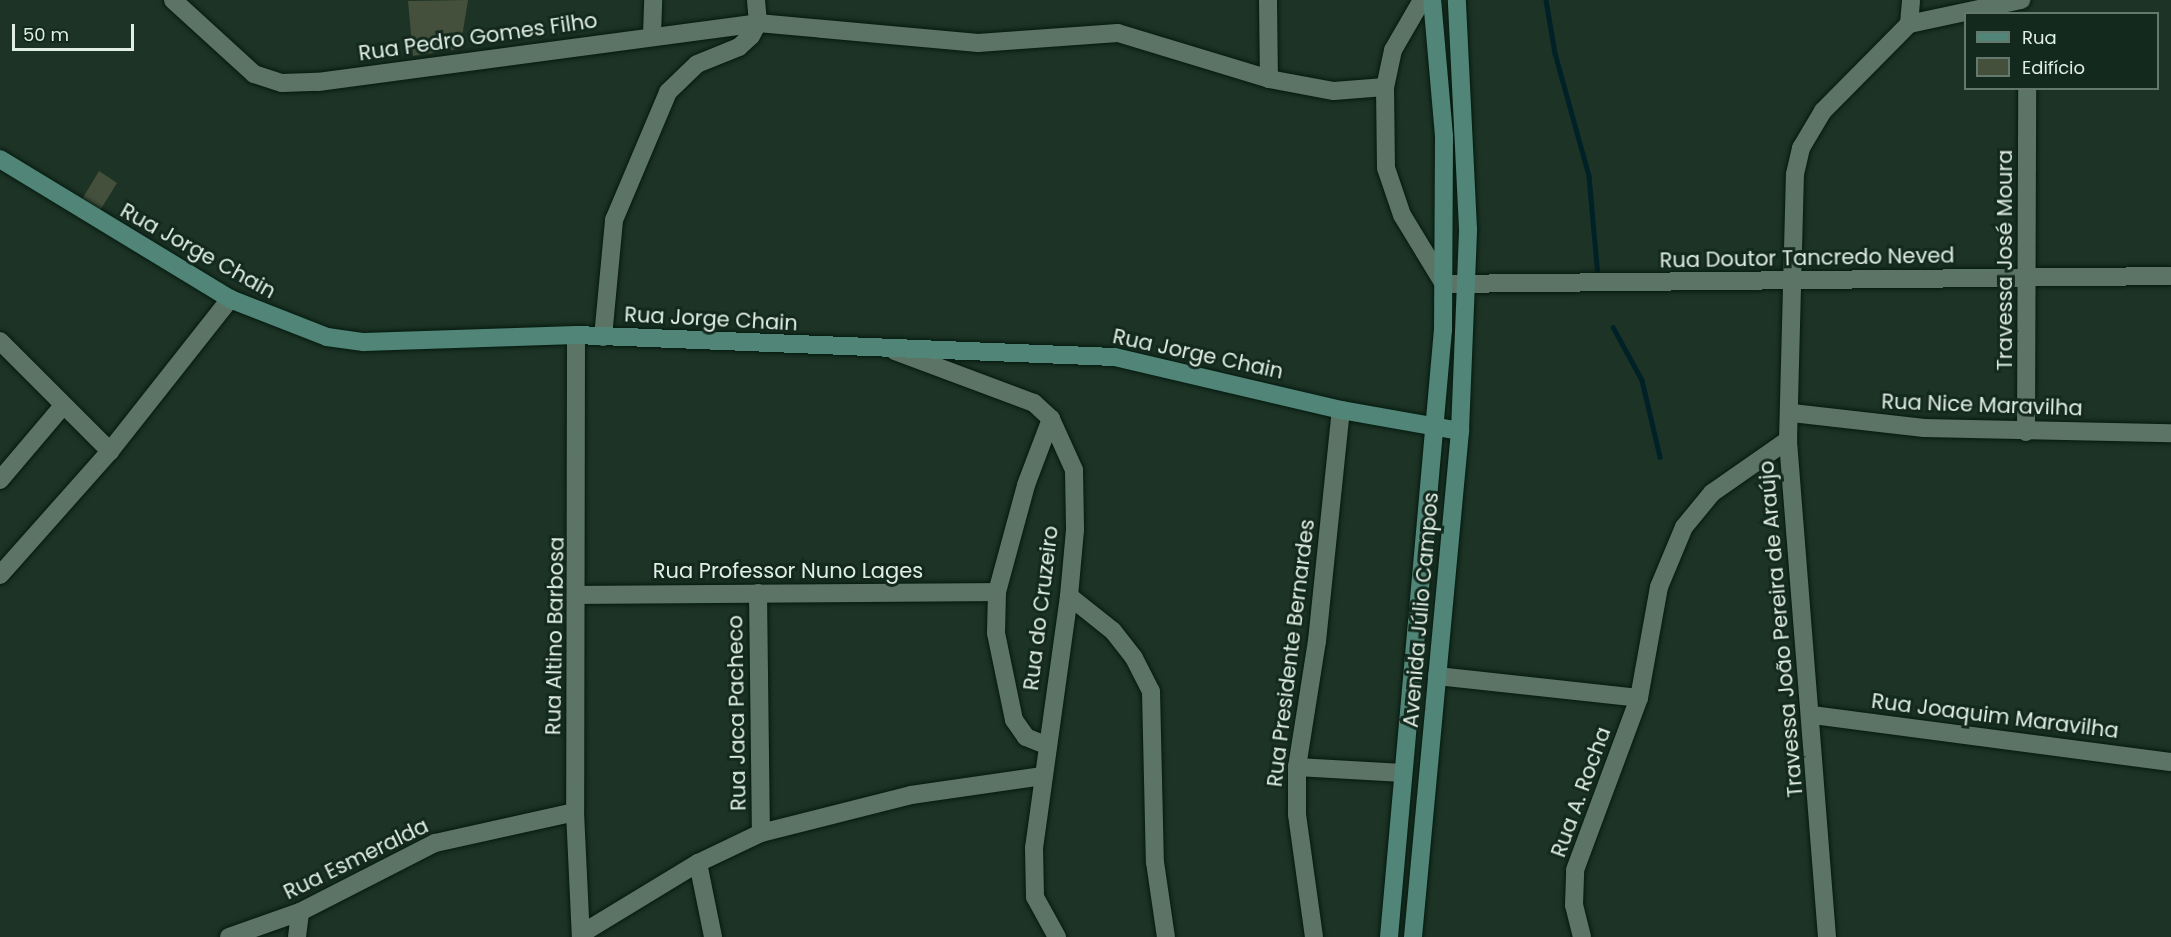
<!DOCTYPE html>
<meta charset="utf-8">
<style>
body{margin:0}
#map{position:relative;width:2171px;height:937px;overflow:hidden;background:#1d3326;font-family:Poppins,sans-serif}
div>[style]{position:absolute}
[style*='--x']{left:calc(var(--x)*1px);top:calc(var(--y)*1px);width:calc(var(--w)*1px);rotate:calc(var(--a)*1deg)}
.stream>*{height:4.5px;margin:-2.25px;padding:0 2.25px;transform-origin:2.25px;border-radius:2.25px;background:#002227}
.building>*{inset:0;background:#44503c}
.roads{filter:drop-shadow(0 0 2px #051a0f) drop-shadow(0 0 2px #051a0f)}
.street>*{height:18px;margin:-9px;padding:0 9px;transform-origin:9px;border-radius:9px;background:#5c7466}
.secondary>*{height:18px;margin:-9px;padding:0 9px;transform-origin:9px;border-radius:9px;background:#508577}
span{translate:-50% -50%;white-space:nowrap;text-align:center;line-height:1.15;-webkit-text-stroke:6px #13291d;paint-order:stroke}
.street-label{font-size:21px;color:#e1eee6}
.legend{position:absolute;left:1964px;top:12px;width:195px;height:78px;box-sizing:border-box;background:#13291d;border:2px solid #65786d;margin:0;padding:8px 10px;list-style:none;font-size:18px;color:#e1eee6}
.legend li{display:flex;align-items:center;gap:12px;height:30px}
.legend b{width:30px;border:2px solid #65786d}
.scale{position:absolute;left:12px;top:24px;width:122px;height:27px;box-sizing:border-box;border:3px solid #e1eee6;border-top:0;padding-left:8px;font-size:18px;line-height:21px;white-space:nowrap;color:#e1eee6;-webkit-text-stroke:4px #13291d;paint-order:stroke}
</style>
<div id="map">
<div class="stream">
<i style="--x:1546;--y:0;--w:54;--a:80.4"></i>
<i style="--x:1555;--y:53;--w:128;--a:74.5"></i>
<i style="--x:1589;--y:176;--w:101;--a:84.9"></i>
<i style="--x:1613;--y:327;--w:60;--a:61.3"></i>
<i style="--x:1642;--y:380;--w:79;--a:76.8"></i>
</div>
<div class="building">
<i style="clip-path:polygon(468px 0,460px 49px,413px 56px,408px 1px)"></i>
<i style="clip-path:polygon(99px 171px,117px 183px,99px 212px,81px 201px)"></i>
</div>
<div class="roads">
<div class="street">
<i style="--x:173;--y:0;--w:110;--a:42.4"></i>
<i style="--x:254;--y:74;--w:29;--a:18"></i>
<i style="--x:282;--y:83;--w:36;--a:-2"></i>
<i style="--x:318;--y:82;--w:444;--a:-7.6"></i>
<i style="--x:758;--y:23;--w:221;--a:5.2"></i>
<i style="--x:978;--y:43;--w:140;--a:-4.1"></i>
<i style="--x:1118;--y:33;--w:158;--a:16.9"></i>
<i style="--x:1269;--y:79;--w:66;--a:10.5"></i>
<i style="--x:1334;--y:91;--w:51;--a:-4.5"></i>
<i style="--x:1268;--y:0;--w:79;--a:89.3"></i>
<i style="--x:1422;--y:0;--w:58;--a:120.1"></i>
<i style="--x:1393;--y:50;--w:38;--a:102"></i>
<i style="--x:1385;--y:87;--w:81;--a:89.3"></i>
<i style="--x:1386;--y:168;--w:50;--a:71.2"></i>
<i style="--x:1402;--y:215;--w:81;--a:58.7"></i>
<i style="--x:1444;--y:284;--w:727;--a:-0.63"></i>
<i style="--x:1909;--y:24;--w:24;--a:-85"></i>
<i style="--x:652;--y:35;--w:35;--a:-88"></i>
<i style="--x:576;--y:335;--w:477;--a:90.1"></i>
<i style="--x:575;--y:812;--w:125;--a:87.3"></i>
<i style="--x:603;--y:337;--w:118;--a:-84.6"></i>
<i style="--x:614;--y:220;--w:139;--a:-67.1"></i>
<i style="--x:668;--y:92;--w:40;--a:-44"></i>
<i style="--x:697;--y:64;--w:45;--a:-22"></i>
<i style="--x:739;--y:47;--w:16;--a:-43"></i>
<i style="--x:751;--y:36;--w:15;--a:-62"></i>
<i style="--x:758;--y:23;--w:23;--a:-95"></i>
<i style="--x:0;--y:341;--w:156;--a:45"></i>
<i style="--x:895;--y:351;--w:148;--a:20.5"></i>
<i style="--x:1034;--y:403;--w:23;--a:43"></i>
<i style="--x:1051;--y:419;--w:56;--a:65.7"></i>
<i style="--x:1074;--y:470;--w:60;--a:89"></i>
<i style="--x:1075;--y:530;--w:66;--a:95.2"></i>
<i style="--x:1069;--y:596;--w:254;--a:97.9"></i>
<i style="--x:1034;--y:848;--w:49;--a:88.8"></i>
<i style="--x:1035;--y:897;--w:46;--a:61.2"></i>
<i style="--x:1792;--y:413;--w:133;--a:6.5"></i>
<i style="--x:1924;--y:428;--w:247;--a:1.2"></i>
<i style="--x:2026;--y:432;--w:344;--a:-89.8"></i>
<i style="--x:0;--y:480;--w:96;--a:-49.7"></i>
<i style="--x:0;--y:575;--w:166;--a:-48.4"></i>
<i style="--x:110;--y:451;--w:194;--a:-51.7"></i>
<i style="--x:758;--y:593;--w:240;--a:89.3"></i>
<i style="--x:579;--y:595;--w:418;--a:-0.4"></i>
<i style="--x:1069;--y:596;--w:56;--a:38.5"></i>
<i style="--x:1113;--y:631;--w:34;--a:52"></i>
<i style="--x:1134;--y:658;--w:37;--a:63"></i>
<i style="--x:1151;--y:691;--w:171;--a:88.7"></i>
<i style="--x:1155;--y:862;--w:76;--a:81.7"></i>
<i style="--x:1437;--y:676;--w:203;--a:6.2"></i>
<i style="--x:1813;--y:715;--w:361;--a:7.5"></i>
<i style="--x:1048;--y:746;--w:24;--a:-158"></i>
<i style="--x:1026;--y:737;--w:21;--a:-125"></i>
<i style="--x:1014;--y:720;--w:89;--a:-101.7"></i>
<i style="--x:996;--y:633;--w:41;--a:-88.6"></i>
<i style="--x:997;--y:592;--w:111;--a:-74.8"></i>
<i style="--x:1026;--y:485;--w:71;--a:-69.3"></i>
<i style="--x:1297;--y:767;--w:106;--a:3.2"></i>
<i style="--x:698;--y:863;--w:76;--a:78.5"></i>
<i style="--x:581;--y:934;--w:137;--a:-31.3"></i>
<i style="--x:698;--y:863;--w:70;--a:-25.5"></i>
<i style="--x:761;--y:833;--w:155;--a:-14.2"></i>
<i style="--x:911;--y:795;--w:133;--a:-8.2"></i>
<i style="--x:229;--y:937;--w:75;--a:-19.4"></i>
<i style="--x:300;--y:912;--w:152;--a:-27.1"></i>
<i style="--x:435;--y:843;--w:143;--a:-12.5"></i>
<i style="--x:297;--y:937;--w:25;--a:-83"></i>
<i style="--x:1314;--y:937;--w:123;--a:-97.9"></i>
<i style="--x:1297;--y:815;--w:48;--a:-90"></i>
<i style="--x:1297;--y:767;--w:128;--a:-81"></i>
<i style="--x:1317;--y:641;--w:232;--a:-84.1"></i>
<i style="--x:1582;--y:937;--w:33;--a:-104"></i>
<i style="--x:1574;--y:905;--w:35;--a:-88"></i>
<i style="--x:1575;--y:870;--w:184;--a:-69.6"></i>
<i style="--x:1639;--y:698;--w:113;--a:-79.8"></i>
<i style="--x:1659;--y:587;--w:65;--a:-67.4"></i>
<i style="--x:1684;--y:527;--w:44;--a:-50.5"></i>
<i style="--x:1712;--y:493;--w:93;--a:-34.9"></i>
<i style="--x:1827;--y:937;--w:499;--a:-94.5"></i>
<i style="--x:1788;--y:440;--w:266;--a:-88.5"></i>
<i style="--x:1795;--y:174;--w:27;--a:-77"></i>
<i style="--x:1801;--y:148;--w:43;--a:-59.3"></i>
<i style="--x:1823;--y:111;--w:122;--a:-45.3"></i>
<i style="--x:1909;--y:24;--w:115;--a:-12.1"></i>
</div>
<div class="secondary">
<i style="--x:0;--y:159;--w:269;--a:31.3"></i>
<i style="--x:230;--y:299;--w:104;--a:21.4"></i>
<i style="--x:327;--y:337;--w:37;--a:8"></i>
<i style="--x:364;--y:342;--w:212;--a:-1.9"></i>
<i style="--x:576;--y:335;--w:539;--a:2.34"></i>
<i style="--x:1115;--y:357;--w:232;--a:13.2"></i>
<i style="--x:1341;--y:410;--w:121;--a:10"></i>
<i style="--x:1389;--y:937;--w:609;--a:-84.92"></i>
<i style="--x:1443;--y:330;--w:194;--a:-89.7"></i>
<i style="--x:1444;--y:136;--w:137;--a:-95"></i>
<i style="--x:1413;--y:937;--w:508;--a:-84.69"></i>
<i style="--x:1460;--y:431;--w:202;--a:-87.7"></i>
<i style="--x:1468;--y:229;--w:229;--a:-92.8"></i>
</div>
</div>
<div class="street-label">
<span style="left:478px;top:37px;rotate:-8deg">Rua Pedro Gomes Filho</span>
<span style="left:198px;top:251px;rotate:29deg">Rua Jorge Chain</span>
<span style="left:1807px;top:258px;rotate:-1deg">Rua Doutor Tancredo Neved</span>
<span style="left:2005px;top:260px;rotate:-90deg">Travessa José Moura</span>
<span style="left:711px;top:319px;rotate:3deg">Rua Jorge Chain</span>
<span style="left:1198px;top:354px;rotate:12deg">Rua Jorge Chain</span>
<span style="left:1982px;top:405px;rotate:2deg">Rua Nice Maravilha</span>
<span style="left:788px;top:571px">Rua Professor Nuno Lages</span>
<span style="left:1041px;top:608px;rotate:-83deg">Rua do Cruzeiro</span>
<span style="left:1421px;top:610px;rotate:-85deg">Avenida Júlio Campos</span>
<span style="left:1781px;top:629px;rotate:-95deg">Travessa João Pereira de Araújo</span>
<span style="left:555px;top:636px;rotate:-89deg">Rua Altino Barbosa</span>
<span style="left:1291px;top:653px;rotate:-83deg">Rua Presidente Bernardes</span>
<span style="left:737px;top:713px;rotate:-91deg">Rua Jaca Pacheco</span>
<span style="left:1995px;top:716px;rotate:7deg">Rua Joaquim Maravilha</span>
<span style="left:1581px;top:792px;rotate:-70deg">Rua A. Rocha</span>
<span style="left:356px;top:859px;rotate:-26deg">Rua Esmeralda</span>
</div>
<ul class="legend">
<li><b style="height:8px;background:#508577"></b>Rua</li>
<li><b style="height:16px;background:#44503c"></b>Edifício</li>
</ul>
<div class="scale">50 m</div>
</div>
